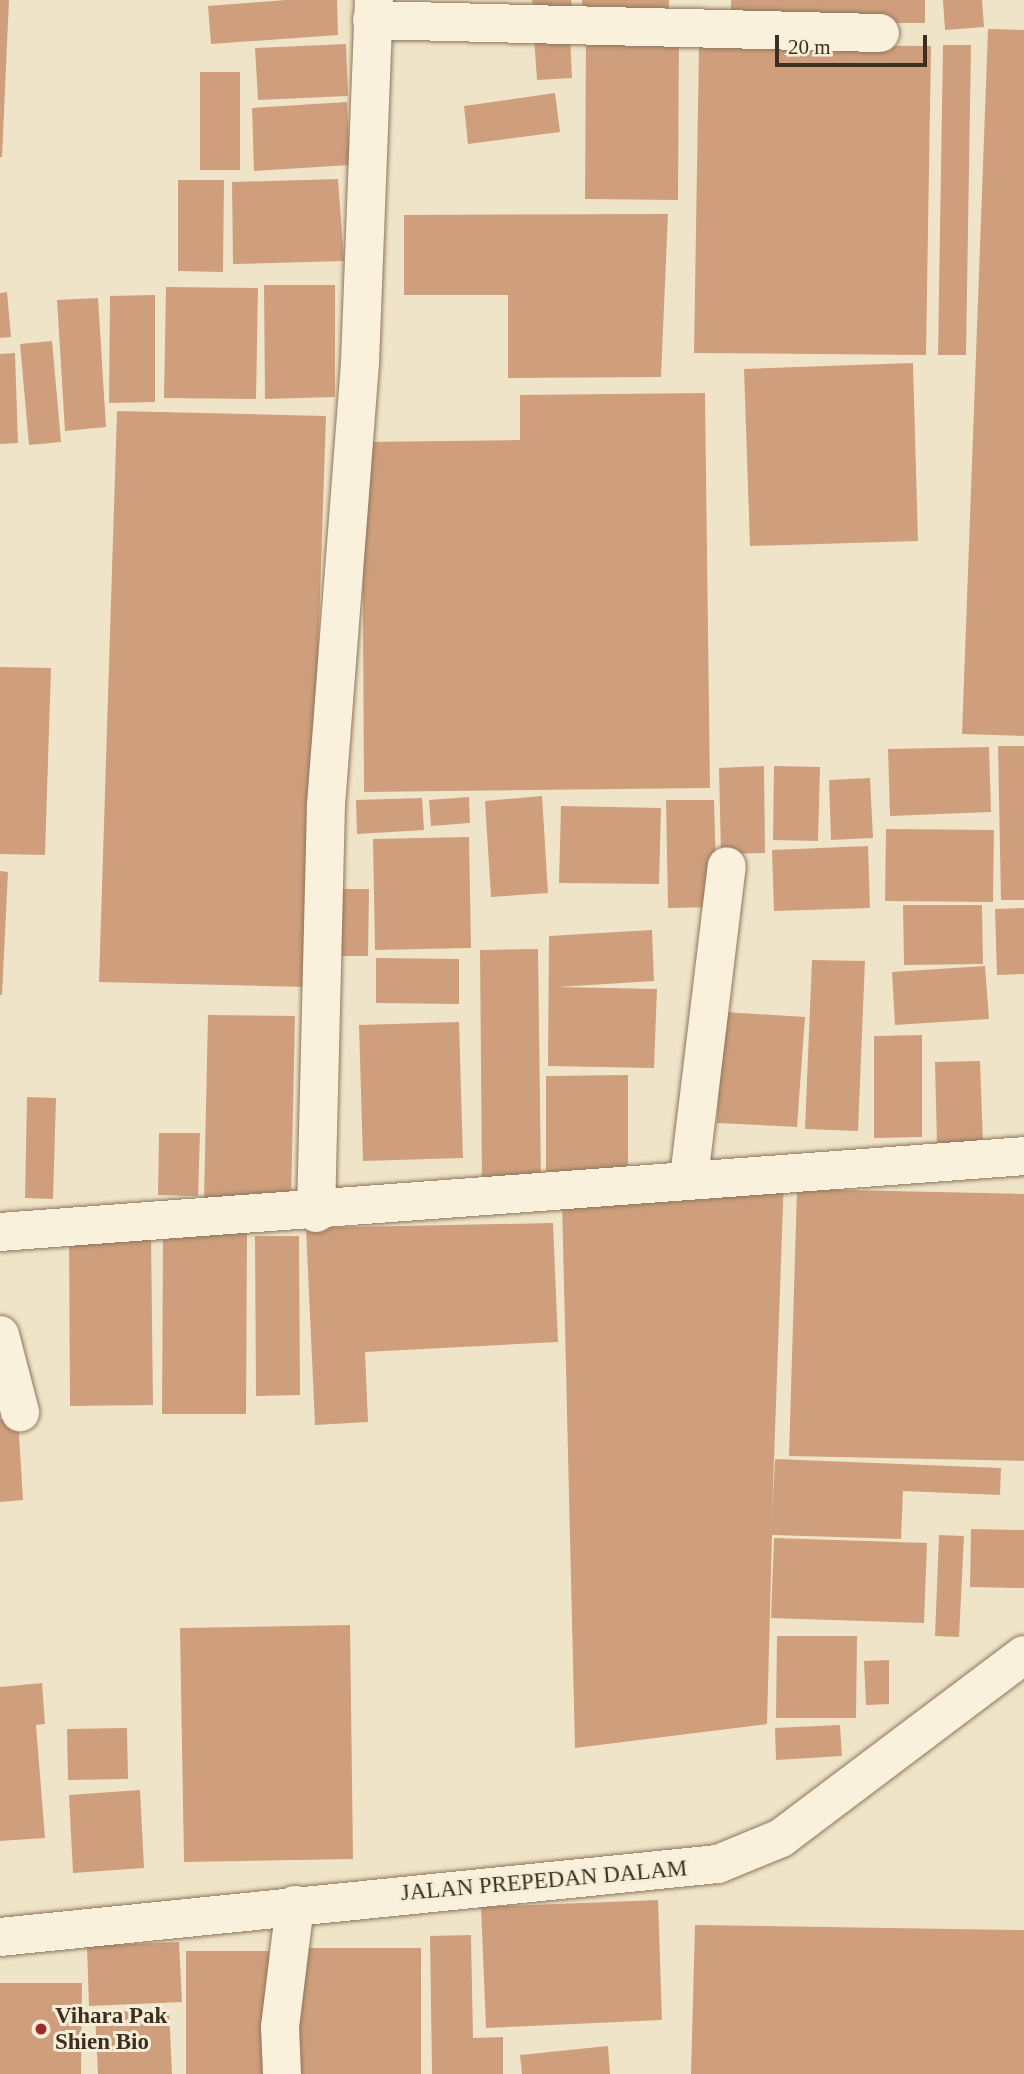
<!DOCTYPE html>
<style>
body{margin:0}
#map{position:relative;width:1024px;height:2074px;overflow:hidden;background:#f0e4c8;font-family:Georgia,serif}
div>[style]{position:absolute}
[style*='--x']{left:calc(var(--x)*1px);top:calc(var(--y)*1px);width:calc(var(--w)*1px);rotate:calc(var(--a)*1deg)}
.building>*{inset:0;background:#cf9f7d}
.roads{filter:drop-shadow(0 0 2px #8d765c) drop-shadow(0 0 2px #8d765c)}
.minor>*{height:38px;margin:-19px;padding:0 19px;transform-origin:19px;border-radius:19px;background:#faf1dc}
.dots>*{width:19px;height:19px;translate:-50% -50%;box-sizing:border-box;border:4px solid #f7eed8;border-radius:50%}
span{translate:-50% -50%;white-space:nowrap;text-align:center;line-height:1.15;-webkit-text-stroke:6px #f7eed8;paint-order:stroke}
.street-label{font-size:23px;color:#3d2e20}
.poi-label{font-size:23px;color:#3d2e20;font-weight:700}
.left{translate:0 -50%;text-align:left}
.scale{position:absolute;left:775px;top:35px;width:152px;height:32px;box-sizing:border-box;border:4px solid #3d2e20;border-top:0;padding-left:9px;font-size:21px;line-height:24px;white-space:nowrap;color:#3d2e20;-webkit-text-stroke:5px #f7eed8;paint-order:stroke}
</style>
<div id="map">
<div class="building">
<i style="clip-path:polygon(0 0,9px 0,2px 157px,0 157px)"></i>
<i style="clip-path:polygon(286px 0,337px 0,338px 35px,211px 44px,208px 6px)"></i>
<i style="clip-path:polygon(532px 0,571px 0,574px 16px,536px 23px)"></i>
<i style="clip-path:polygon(582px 0,669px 0,669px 8px,583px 15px)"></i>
<i style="clip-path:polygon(731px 0,925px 0,925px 23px,731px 23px)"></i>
<i style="clip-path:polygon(943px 0,982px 0,984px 27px,945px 30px)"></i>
<i style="clip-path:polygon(988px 29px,1024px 30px,1024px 736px,962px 734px)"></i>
<i style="clip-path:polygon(570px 36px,572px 78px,537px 80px,534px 38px)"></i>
<i style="clip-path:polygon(586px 36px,679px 37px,678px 200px,585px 199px)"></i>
<i style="clip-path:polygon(346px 44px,348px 96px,258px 100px,255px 48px)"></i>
<i style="clip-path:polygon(699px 44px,931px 46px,926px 355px,694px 353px)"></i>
<i style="clip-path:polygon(943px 45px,971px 45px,966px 355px,938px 355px)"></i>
<i style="clip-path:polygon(200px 72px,240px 72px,240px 170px,200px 170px)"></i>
<i style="clip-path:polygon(555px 93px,560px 132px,468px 144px,464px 106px)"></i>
<i style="clip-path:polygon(347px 102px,350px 165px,254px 171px,252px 108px)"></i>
<i style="clip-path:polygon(338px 179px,344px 261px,233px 264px,232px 182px)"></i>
<i style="clip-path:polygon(178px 180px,224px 180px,223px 272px,178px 271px)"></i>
<i style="clip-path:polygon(668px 214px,661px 377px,508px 378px,508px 295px,404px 295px,404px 215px)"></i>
<i style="clip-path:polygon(264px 285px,335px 285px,335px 397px,265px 399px)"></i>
<i style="clip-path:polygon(166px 287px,258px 288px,256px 399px,164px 398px)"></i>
<i style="clip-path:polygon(7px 292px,11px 337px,0 338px,0 293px)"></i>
<i style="clip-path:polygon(155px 295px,155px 402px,109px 403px,110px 296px)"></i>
<i style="clip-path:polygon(98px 298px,106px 427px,65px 431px,57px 300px)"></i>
<i style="clip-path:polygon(52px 341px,61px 442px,29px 445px,20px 344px)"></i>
<i style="clip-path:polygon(15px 353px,18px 443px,0 444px,0 354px)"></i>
<i style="clip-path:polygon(913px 363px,918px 541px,750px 546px,744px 369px)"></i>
<i style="clip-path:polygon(705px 393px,710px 788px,364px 792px,362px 442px,520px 440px,520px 395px)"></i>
<i style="clip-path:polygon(117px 411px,326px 416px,307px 987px,99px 982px)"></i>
<i style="clip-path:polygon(0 667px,51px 668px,45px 855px,0 854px)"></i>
<i style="clip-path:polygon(998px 746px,1024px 746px,1024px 900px,1001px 900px)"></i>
<i style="clip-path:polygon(989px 747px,991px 812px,890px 816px,888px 749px)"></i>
<i style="clip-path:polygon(764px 766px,765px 853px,721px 854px,719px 768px)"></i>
<i style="clip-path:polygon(774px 766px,820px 767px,818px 841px,773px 840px)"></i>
<i style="clip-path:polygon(870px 778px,873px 838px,831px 840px,829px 780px)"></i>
<i style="clip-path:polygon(542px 796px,548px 893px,491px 897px,485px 801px)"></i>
<i style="clip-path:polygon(469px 797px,470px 823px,431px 826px,429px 800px)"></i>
<i style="clip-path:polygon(422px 798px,424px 830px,357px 834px,356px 800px)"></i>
<i style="clip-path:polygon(666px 800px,714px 800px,717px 907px,668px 908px)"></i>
<i style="clip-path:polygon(561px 806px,661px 808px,659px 884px,559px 883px)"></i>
<i style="clip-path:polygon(886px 829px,994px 830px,993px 902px,885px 901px)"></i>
<i style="clip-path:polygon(469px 837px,471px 948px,375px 950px,373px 839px)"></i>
<i style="clip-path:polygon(868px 846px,870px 908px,774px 911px,772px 850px)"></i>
<i style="clip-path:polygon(0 871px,8px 872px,2px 995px,0 995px)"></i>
<i style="clip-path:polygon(339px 889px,369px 889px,368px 956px,338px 956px)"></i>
<i style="clip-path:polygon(903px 905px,982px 905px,983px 964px,904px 965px)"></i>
<i style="clip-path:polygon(1024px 908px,1024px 974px,997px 975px,995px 909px)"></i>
<i style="clip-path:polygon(652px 930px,654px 981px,558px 987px,657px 989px,654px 1068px,548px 1066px,549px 936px)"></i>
<i style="clip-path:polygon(538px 949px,541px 1182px,482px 1183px,480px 950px)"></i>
<i style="clip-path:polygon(376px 958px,459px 959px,459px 1004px,376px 1003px)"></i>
<i style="clip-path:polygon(812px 960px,865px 961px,858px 1131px,805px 1129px)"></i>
<i style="clip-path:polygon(985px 966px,989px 1019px,895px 1025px,892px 972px)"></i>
<i style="clip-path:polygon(724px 1012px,805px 1017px,797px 1127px,717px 1123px)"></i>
<i style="clip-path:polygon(208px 1015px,295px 1016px,291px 1201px,204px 1200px)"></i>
<i style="clip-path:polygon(459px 1022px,463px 1158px,363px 1161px,359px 1025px)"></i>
<i style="clip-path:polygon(922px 1035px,922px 1137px,874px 1138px,874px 1036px)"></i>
<i style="clip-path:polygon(980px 1061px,983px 1144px,937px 1145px,935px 1062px)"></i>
<i style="clip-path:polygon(628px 1075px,628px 1175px,546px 1176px,546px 1076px)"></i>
<i style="clip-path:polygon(27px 1097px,56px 1098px,53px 1199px,25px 1198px)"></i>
<i style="clip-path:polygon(159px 1133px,200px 1133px,198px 1196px,158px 1195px)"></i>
<i style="clip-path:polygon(784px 1177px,772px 1517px,775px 1459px,1001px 1468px,1000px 1495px,903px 1491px,901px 1539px,772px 1535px,767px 1724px,575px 1748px,562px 1201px)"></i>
<i style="clip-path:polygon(797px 1189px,1024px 1194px,1024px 1461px,789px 1456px)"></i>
<i style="clip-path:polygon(553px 1223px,558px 1342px,365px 1352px,368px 1422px,315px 1425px,306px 1228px)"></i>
<i style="clip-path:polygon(163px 1233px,247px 1233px,246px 1414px,162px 1414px)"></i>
<i style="clip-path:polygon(151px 1234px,153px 1405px,70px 1406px,69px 1235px)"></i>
<i style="clip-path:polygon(255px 1236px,299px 1236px,300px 1395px,256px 1396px)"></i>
<i style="clip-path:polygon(18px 1418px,23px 1500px,0 1502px,0 1419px)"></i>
<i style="clip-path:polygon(971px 1529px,1024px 1530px,1024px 1588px,970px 1587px)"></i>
<i style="clip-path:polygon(939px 1535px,964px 1536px,959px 1637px,935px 1636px)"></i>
<i style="clip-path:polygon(774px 1538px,927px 1543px,924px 1623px,771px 1618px)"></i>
<i style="clip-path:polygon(350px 1625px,353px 1859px,184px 1862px,180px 1628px)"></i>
<i style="clip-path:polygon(777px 1636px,857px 1636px,856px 1718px,776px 1718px)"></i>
<i style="clip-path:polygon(889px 1660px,889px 1704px,866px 1705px,864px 1661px)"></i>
<i style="clip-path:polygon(42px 1683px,45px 1724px,36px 1725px,45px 1838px,0 1841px,0 1687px)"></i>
<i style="clip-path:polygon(840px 1725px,842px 1756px,776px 1760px,775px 1728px)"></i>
<i style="clip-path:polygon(127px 1728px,128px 1779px,68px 1780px,67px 1729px)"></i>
<i style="clip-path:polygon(140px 1790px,144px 1868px,73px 1873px,69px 1795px)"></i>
<i style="clip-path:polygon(658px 1900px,662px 2020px,486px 2028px,481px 1907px)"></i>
<i style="clip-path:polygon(695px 1925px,1024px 1930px,1024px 2074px,691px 2074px)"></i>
<i style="clip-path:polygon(471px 1935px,473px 2038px,503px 2037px,503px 2074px,432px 2074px,430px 1936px)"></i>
<i style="clip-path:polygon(179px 1942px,182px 2002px,89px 2006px,87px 1946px)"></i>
<i style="clip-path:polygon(298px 1948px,421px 1948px,421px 2074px,297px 2074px)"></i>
<i style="clip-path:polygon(186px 1951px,269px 1951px,268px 2074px,186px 2074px)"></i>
<i style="clip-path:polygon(0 1983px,82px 1983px,81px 2074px,0 2074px)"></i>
<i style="clip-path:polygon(169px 2009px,172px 2074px,98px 2074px,95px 2013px)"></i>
<i style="clip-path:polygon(608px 2046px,610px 2074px,522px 2074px,520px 2055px)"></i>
</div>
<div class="roads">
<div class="minor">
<i style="--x:372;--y:20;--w:508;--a:1.47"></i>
<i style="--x:689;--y:1178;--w:314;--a:-83.1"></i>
<i style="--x:316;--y:1213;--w:408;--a:-88.6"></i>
<i style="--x:326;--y:805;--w:443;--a:-85.6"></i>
<i style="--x:360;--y:363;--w:363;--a:-87.8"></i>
<i style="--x:0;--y:1232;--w:1027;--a:-4.24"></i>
<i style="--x:0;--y:1335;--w:80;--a:75.4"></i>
<i style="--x:0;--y:1937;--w:722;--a:-5.81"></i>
<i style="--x:718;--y:1864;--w:68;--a:-22.4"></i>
<i style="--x:781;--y:1838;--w:304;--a:-37"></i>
<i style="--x:282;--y:2074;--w:47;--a:-92.4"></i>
<i style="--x:280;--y:2027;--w:123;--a:-83"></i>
</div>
</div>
<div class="dots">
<i style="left:41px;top:2029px;background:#9e2a2b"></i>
</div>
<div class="street-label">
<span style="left:544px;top:1881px;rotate:-5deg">JALAN PREPEDAN DALAM</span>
</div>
<div class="poi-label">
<span class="left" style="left:55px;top:2029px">Vihara Pak<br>Shien Bio</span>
</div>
<div class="scale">20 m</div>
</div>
